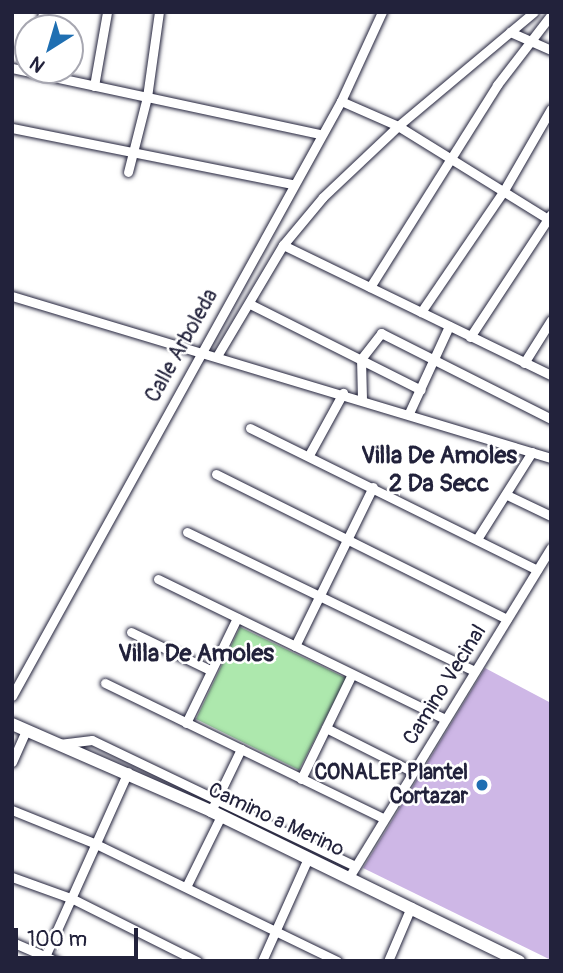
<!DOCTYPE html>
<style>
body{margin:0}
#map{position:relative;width:563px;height:973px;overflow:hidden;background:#fff;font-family:Pangolin,sans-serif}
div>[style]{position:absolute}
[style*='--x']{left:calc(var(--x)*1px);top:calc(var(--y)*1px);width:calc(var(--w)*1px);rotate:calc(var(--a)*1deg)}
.green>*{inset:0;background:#ade8ad}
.building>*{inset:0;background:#ceb7e6}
.roads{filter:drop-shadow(0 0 2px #22223b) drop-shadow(0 0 2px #22223b)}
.street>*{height:9px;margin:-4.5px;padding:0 4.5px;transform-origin:4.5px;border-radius:4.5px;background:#fff}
.secondary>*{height:12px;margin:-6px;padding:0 6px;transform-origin:6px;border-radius:6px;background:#fff}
.dots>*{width:19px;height:19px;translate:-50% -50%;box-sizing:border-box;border:4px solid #fff;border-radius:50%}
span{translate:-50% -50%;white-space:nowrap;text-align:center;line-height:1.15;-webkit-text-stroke:5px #fff;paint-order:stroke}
.street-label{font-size:21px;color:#22223b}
.poi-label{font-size:21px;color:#22223b;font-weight:700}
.right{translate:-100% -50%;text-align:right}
.quarter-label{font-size:24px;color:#22223b;font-weight:700}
.frame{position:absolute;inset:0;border:14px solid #22223b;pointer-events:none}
.north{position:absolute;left:14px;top:14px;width:70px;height:70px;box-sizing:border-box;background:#fff;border:2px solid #a7a7b1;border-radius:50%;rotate:217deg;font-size:19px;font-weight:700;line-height:28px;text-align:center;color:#22223b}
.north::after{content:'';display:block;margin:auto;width:24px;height:32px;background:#1f6fb2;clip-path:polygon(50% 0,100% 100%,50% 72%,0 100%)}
.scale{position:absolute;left:14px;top:928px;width:124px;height:32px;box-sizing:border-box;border:4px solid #22223b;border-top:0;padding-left:9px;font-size:21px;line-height:24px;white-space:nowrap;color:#22223b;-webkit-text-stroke:5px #fff;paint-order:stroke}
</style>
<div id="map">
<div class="green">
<i style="clip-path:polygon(240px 627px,346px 678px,299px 770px,196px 719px)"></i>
</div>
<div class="building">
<i style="clip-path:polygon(485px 668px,551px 703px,551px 960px,363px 868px)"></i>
</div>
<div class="roads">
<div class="street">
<i style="--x:40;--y:28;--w:16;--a:-79"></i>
<i style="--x:510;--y:32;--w:45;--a:23.7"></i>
<i style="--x:12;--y:68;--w:314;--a:12.1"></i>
<i style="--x:94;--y:86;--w:75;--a:-80"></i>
<i style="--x:341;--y:101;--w:62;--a:23.7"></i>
<i style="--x:398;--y:126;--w:180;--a:31.8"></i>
<i style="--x:12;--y:128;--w:286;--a:11.3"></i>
<i style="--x:128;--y:172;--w:77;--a:-75.8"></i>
<i style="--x:147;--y:97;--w:86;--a:-82"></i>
<i style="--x:283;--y:245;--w:298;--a:25.9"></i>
<i style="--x:370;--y:287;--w:239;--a:-57.8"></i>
<i style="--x:497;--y:85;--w:88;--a:-52.4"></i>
<i style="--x:12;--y:296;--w:563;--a:16.73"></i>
<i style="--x:250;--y:304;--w:191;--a:26.7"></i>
<i style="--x:421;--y:312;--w:145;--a:-55.7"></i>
<i style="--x:503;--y:192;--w:96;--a:-60"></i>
<i style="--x:470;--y:337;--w:147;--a:-56.6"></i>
<i style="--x:217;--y:356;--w:129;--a:-59.3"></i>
<i style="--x:283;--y:245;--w:62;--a:-50.2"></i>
<i style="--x:323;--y:197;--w:103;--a:-43.4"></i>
<i style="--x:398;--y:126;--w:177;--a:-40"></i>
<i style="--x:524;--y:363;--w:51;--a:-57.9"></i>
<i style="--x:362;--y:399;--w:40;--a:-91.4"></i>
<i style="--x:361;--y:359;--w:33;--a:-52"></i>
<i style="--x:381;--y:333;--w:191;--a:26.8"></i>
<i style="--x:409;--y:413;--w:96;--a:-65.3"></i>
<i style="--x:250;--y:428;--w:320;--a:26.3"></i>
<i style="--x:309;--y:455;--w:71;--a:-61.3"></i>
<i style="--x:216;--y:474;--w:325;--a:26.5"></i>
<i style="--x:507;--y:495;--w:49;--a:25.5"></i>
<i style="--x:187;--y:532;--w:319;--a:25.8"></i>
<i style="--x:477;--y:539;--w:103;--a:-57.7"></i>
<i style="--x:158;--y:579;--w:319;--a:26"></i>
<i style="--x:131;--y:632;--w:88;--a:25.7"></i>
<i style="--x:295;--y:646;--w:177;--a:-63.9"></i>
<i style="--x:105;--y:683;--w:309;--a:25.9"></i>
<i style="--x:12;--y:696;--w:680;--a:-61.06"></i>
<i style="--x:341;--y:101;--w:98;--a:-65.3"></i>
<i style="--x:186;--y:723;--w:117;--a:-64.1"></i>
<i style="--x:326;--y:728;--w:95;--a:26.8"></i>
<i style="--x:59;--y:744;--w:33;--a:-7"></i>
<i style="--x:92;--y:740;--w:292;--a:25.6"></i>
<i style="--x:12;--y:762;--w:35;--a:-66"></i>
<i style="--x:301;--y:779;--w:114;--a:-64.1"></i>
<i style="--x:12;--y:810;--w:91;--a:22"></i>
<i style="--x:96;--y:844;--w:268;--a:25.9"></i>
<i style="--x:211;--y:811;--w:69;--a:-64.2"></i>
<i style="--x:12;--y:877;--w:65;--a:19.8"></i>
<i style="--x:73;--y:899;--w:139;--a:26.6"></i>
<i style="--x:349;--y:877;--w:386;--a:-58.5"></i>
<i style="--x:186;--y:887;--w:79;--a:-63.8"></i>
<i style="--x:12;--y:942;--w:48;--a:23.4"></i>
<i style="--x:43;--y:961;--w:207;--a:-65.8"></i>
<i style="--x:262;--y:961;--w:113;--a:-65.9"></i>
<i style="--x:388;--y:961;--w:59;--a:-66.9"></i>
</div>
<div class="secondary">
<i style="--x:12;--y:724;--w:217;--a:23.6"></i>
<i style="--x:211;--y:811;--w:343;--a:26"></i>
</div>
</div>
<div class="dots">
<i style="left:482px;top:785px;background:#1f6fb2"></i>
</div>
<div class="street-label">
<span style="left:182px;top:346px;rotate:-61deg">Calle Arboleda</span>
<span style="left:445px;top:685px;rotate:-58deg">Camino Vecinal</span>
<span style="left:276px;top:820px;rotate:25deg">Camino a Merino</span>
</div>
<div class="poi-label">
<span class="right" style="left:468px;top:785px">CONALEP Plantel<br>Cortazar</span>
</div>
<div class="quarter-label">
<span style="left:439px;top:470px">Villa De Amoles<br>2 Da Secc</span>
<span style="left:196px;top:654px">Villa De Amoles</span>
</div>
<div class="frame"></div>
<div class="north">N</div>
<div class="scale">100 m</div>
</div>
